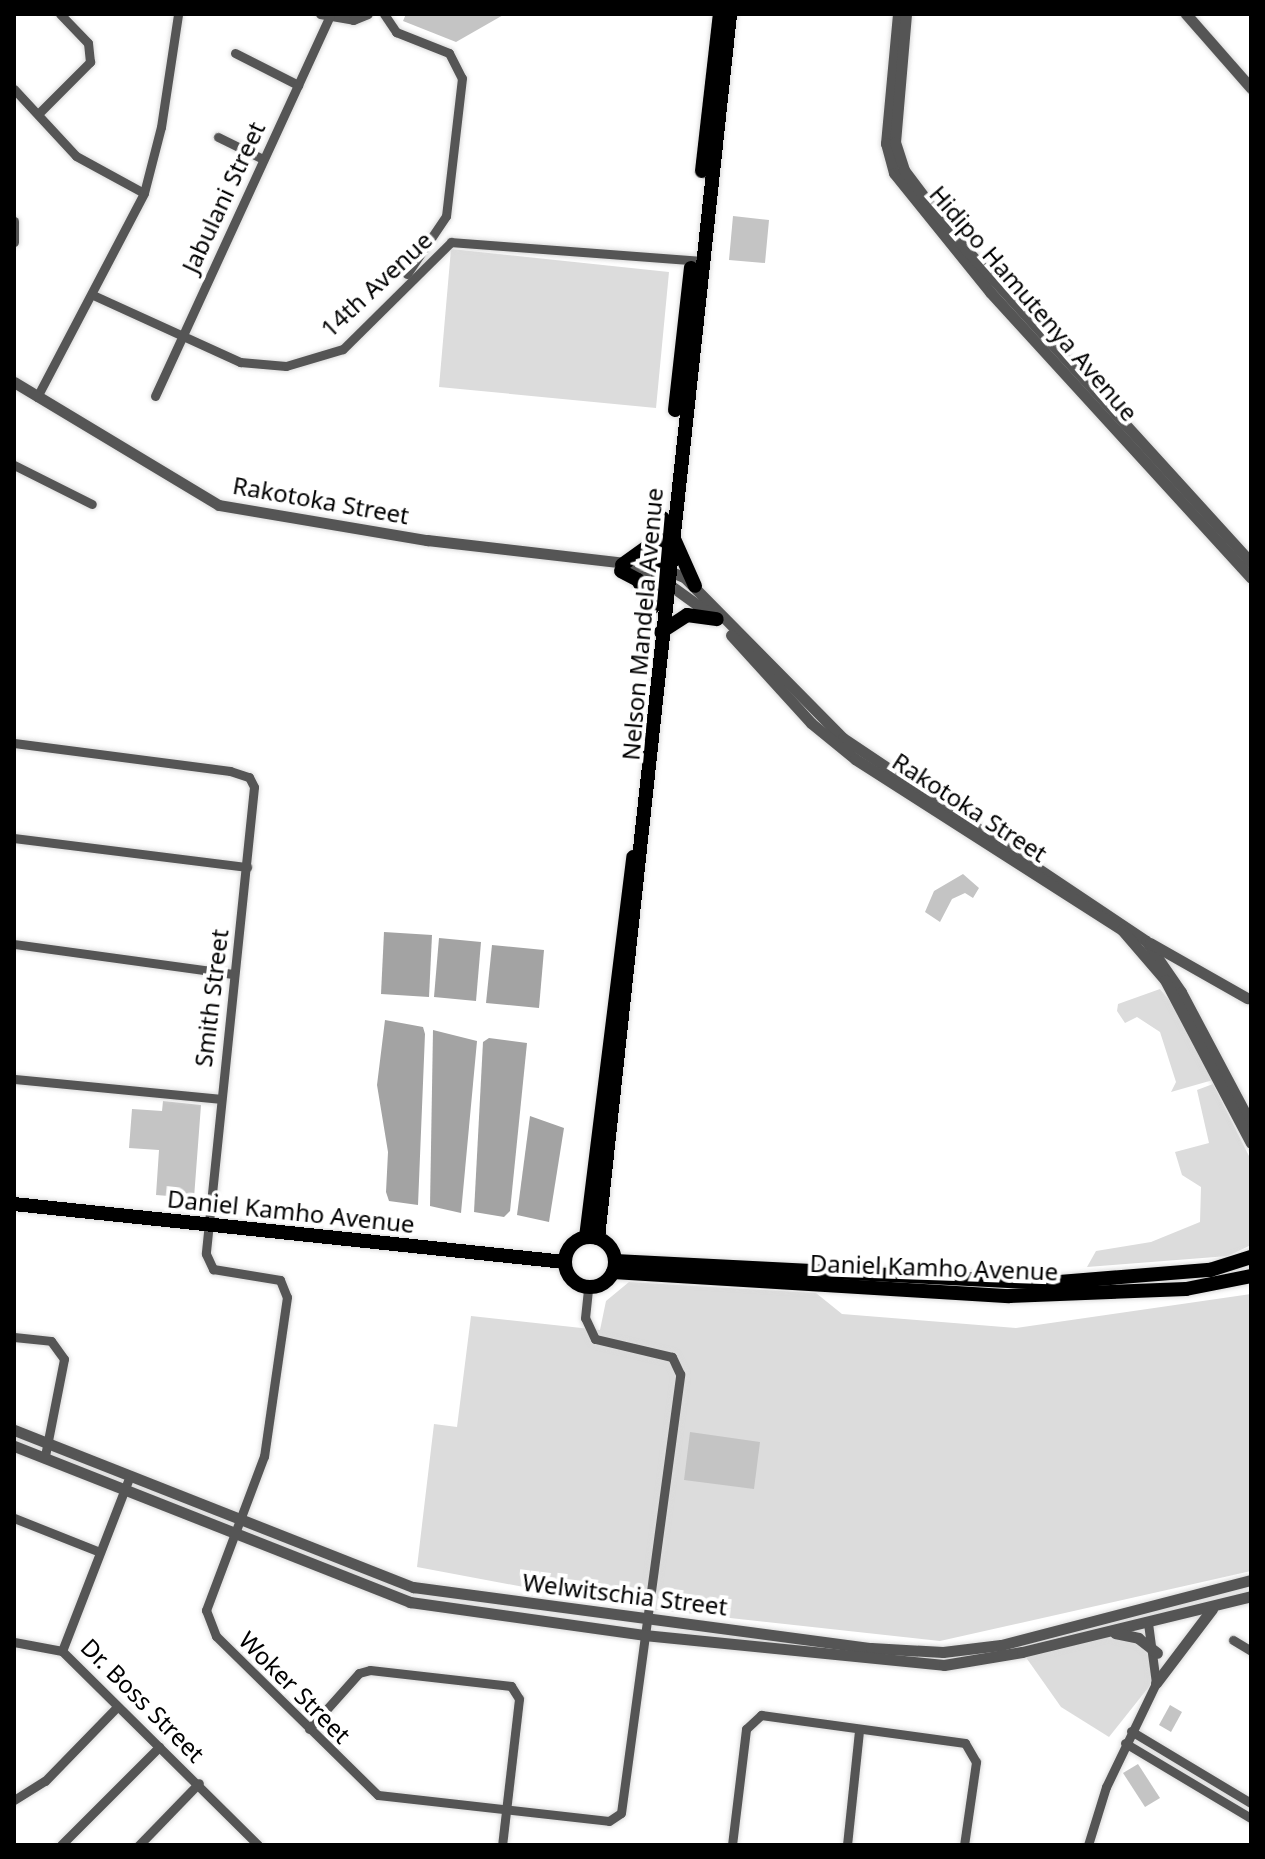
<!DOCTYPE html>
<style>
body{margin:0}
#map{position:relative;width:1265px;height:1859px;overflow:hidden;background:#fff;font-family:"Noto Sans",sans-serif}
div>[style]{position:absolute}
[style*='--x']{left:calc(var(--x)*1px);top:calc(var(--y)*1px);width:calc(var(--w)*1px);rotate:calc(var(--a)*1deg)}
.green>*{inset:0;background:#dcdcdc}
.water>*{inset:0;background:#a3a3a3}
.building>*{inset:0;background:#c4c4c4}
.roads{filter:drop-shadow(0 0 2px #dbdbdb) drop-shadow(0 0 2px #dbdbdb)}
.minor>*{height:9px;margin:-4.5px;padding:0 4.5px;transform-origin:4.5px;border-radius:4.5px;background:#555}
.tertiary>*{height:11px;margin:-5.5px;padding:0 5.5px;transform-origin:5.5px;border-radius:5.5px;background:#555}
.primary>*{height:14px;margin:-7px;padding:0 7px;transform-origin:7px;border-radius:7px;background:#000}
.primary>.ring{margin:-7px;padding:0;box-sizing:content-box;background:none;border:14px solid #000;border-radius:50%}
span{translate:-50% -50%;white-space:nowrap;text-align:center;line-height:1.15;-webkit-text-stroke:8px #fff;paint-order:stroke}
.street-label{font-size:24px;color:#000}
.frame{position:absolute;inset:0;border:16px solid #000;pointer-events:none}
</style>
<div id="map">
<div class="green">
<i style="clip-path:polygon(451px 249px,669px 272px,656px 408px,439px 387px)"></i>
<i style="clip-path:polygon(1160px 989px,1177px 1010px,1213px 1080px,1171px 1092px,1176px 1082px,1160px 1032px,1137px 1017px,1125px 1023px,1117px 1011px,1118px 1004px)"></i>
<i style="clip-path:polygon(1213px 1084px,1251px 1160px,1251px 1245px,1228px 1256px,1087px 1267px,1096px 1251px,1151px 1242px,1200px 1222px,1201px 1187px,1182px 1175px,1175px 1152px,1209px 1143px,1197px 1090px)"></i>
<i style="clip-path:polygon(629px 1282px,816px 1293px,842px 1314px,1016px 1328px,1251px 1294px,1251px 1571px,940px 1641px,631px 1607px,417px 1567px,434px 1424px,457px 1427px,471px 1316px,600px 1330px,606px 1301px)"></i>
<i style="clip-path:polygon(1104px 1636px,1138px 1641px,1153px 1655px,1152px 1683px,1109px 1737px,1061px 1707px,1025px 1656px)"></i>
</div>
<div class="water">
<i style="clip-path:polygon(384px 932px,432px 935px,429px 997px,381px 994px)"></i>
<i style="clip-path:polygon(439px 938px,481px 942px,476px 1001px,434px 997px)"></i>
<i style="clip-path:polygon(492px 945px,544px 950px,539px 1008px,486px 1003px)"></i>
<i style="clip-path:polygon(385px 1020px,423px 1027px,425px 1034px,418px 1205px,389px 1201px,386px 1192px,388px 1152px,377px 1085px)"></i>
<i style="clip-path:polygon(433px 1030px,477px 1041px,461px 1213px,430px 1206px)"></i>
<i style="clip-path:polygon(489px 1038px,527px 1043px,510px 1211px,504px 1217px,474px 1212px,483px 1042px)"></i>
<i style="clip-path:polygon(530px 1116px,564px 1128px,549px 1222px,517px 1215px)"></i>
</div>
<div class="building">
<i style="clip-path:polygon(406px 14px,505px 14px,456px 42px,403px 21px)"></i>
<i style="clip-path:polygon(733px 216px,769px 220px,765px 263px,729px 260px)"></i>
<i style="clip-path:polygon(963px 874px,979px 888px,973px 898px,965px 893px,952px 899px,940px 922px,925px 912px,934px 891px)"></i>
<i style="clip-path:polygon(163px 1101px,201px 1105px,194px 1198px,156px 1195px,159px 1150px,129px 1148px,132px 1109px,162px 1111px)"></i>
<i style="clip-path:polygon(690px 1432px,760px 1442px,754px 1489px,684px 1480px)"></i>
<i style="clip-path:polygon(1170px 1705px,1182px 1712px,1171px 1732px,1159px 1725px)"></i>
<i style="clip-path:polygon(1138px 1764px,1160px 1798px,1145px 1807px,1123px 1773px)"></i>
</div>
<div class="roads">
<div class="minor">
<i style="--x:320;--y:14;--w:34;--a:10"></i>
<i style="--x:353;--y:20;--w:16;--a:-22"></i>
<i style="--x:384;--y:14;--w:22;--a:56"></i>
<i style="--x:396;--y:32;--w:57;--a:21.6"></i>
<i style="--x:449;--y:53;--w:28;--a:63"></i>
<i style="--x:462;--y:78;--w:139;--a:96.6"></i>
<i style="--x:446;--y:216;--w:70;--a:123.9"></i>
<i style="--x:235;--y:53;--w:71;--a:26.9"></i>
<i style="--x:14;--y:89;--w:91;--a:47.2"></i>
<i style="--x:76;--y:156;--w:77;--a:28.6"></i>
<i style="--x:38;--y:114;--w:74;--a:-45"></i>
<i style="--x:90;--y:62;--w:19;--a:-96"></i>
<i style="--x:88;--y:43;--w:40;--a:-134"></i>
<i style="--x:218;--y:137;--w:50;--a:26.1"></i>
<i style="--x:14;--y:221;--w:21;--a:90"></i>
<i style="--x:93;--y:295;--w:162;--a:24.5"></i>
<i style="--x:240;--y:362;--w:46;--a:5"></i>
<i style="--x:286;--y:366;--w:59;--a:-16.6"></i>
<i style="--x:343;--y:349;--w:152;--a:-44.7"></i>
<i style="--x:451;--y:242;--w:251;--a:4.3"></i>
<i style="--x:155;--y:396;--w:417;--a:-65.3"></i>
<i style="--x:37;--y:397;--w:230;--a:-62.3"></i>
<i style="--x:144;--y:193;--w:68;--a:-75.6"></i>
<i style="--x:161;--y:127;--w:114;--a:-81.4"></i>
<i style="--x:14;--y:465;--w:87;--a:26.6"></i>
<i style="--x:14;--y:743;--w:218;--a:7.4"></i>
<i style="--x:230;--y:771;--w:20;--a:18"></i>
<i style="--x:249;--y:777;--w:11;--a:63"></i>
<i style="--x:254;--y:787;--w:469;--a:95.9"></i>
<i style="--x:206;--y:1254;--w:17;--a:65"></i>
<i style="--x:213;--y:1269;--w:68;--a:9.3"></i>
<i style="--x:280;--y:1280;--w:18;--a:68"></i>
<i style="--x:287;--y:1297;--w:161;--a:98.2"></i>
<i style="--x:264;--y:1456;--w:165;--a:110.6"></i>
<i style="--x:206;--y:1610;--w:28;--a:69"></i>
<i style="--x:216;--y:1636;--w:227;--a:44.5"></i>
<i style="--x:378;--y:1795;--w:232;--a:6.4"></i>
<i style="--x:609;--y:1821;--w:14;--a:-34"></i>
<i style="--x:621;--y:1813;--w:443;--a:-82.3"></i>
<i style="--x:680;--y:1374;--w:19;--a:-115"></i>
<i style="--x:672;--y:1357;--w:79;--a:-166.8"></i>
<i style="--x:595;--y:1339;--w:23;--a:-115"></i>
<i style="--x:585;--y:1318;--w:30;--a:-84"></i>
<i style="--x:14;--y:838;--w:235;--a:7.1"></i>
<i style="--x:14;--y:944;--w:222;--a:7.8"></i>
<i style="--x:14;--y:1079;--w:207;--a:5.5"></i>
<i style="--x:14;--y:1337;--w:37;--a:6"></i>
<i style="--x:51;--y:1341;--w:22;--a:54"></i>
<i style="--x:64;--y:1359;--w:99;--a:101.1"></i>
<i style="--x:14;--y:1518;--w:92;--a:21.6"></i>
<i style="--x:1233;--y:1640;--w:21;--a:31"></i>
<i style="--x:14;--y:1642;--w:49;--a:10.6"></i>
<i style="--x:62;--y:1651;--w:276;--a:44.7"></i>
<i style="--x:62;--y:1651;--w:188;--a:-68.8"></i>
<i style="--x:309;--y:1729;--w:75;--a:-48.2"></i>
<i style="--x:359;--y:1673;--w:11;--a:-15"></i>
<i style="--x:370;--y:1670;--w:142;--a:6.5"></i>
<i style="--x:511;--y:1686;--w:15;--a:58"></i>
<i style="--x:519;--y:1699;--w:147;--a:96.6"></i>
<i style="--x:1131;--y:1731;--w:140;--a:31"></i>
<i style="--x:1125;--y:1743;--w:147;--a:30.8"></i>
<i style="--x:14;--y:1800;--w:36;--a:-32"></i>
<i style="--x:45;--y:1781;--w:103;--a:-45.8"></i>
<i style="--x:61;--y:1845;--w:139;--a:-45"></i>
<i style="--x:139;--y:1845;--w:86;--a:-45.9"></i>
<i style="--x:732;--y:1845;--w:117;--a:-83.1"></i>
<i style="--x:746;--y:1729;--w:21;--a:-43"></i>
<i style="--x:761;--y:1715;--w:206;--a:7.8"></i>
<i style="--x:965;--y:1743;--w:22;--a:60"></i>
<i style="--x:976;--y:1762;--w:84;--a:98.2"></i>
<i style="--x:847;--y:1845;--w:116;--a:-84"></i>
<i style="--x:1088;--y:1845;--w:61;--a:-72.8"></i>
<i style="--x:1106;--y:1787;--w:115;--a:-64.3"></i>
<i style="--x:1156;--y:1683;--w:61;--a:-97.6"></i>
</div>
<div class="tertiary">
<i style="--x:898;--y:14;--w:130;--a:95.3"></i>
<i style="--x:886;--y:143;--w:31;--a:75"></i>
<i style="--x:894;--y:173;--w:153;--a:51.1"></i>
<i style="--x:990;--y:292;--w:387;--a:47.6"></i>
<i style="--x:906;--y:14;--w:128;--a:94.9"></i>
<i style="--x:895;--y:142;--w:29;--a:72"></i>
<i style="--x:904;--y:170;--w:81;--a:53"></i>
<i style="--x:953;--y:235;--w:443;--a:47.7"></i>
<i style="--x:1186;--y:14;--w:98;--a:48.7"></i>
<i style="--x:14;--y:382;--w:239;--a:31"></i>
<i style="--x:219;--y:505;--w:211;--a:9.6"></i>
<i style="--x:427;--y:540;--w:234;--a:6.6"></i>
<i style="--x:659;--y:567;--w:27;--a:22"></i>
<i style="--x:684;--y:577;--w:226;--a:45.4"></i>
<i style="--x:843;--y:738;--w:365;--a:33.8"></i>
<i style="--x:1146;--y:941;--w:62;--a:55.5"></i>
<i style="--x:1181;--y:992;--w:149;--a:62.1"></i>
<i style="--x:631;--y:573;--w:37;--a:16"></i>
<i style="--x:667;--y:583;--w:62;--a:35.8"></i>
<i style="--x:731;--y:635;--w:119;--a:47.7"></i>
<i style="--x:811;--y:723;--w:57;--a:39.3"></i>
<i style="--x:855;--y:759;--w:317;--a:32.6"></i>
<i style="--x:1122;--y:930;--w:66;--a:49.3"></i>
<i style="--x:1165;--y:980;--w:184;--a:62.2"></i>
<i style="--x:1150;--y:943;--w:112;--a:29.6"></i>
<i style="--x:14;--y:1430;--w:429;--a:21.5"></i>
<i style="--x:413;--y:1587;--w:462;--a:7.6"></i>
<i style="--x:871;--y:1648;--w:72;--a:3.2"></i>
<i style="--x:943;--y:1652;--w:58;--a:-6.9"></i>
<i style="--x:1001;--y:1645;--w:258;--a:-14.6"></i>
<i style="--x:14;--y:1446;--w:426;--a:21.5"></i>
<i style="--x:410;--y:1602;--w:236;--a:8"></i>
<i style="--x:644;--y:1635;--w:301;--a:5.7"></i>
<i style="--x:944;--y:1665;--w:79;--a:-9.5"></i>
<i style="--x:1022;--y:1652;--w:236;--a:-13.7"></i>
<i style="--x:1115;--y:1633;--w:24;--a:12"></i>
<i style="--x:1138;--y:1638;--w:24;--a:38"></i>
<i style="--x:1156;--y:1683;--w:93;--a:-52.9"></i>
</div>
<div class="primary">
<i style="--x:702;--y:171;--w:158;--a:-83.5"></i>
<i style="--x:675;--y:410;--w:143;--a:-83.6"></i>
<i style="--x:675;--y:541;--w:49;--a:66"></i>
<i style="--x:622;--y:565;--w:48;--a:-35.7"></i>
<i style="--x:621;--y:571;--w:19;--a:28"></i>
<i style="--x:638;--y:580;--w:31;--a:61"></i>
<i style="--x:656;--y:601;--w:83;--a:-85.2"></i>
<i style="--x:661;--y:632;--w:31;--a:-33"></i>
<i style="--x:687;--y:615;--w:30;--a:8"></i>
<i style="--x:14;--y:1204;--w:554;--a:6.01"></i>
<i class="ring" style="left:565px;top:1237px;width:36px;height:36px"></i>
<i style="--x:586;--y:1237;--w:383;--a:-82.9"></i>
<i style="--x:598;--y:1238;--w:1231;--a:-83.84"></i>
<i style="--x:615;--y:1261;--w:433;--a:2.9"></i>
<i style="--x:1047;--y:1283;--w:164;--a:-4.6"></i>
<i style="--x:1210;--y:1270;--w:43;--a:-17.6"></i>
<i style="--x:613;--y:1272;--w:397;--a:3.5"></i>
<i style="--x:1009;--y:1296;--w:177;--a:-2.3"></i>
<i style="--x:1186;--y:1289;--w:66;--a:-11.3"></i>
</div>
</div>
<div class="street-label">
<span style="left:223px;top:197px;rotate:-65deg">Jabulani Street</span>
<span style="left:376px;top:284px;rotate:-43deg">14th Avenue</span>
<span style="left:1034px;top:303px;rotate:49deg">Hidipo Hamutenya Avenue</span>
<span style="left:321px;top:500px;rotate:10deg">Rakotoka Street</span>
<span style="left:642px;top:624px;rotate:-85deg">Nelson Mandela Avenue</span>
<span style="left:970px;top:807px;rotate:33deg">Rakotoka Street</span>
<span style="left:211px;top:998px;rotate:-83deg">Smith Street</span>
<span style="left:291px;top:1211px;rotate:6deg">Daniel Kamho Avenue</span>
<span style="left:934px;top:1267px;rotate:2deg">Daniel Kamho Avenue</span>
<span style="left:625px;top:1594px;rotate:7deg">Welwitschia Street</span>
<span style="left:295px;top:1687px;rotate:45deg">Woker Street</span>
<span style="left:143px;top:1700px;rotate:45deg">Dr. Boss Street</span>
</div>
<div class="frame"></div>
</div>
